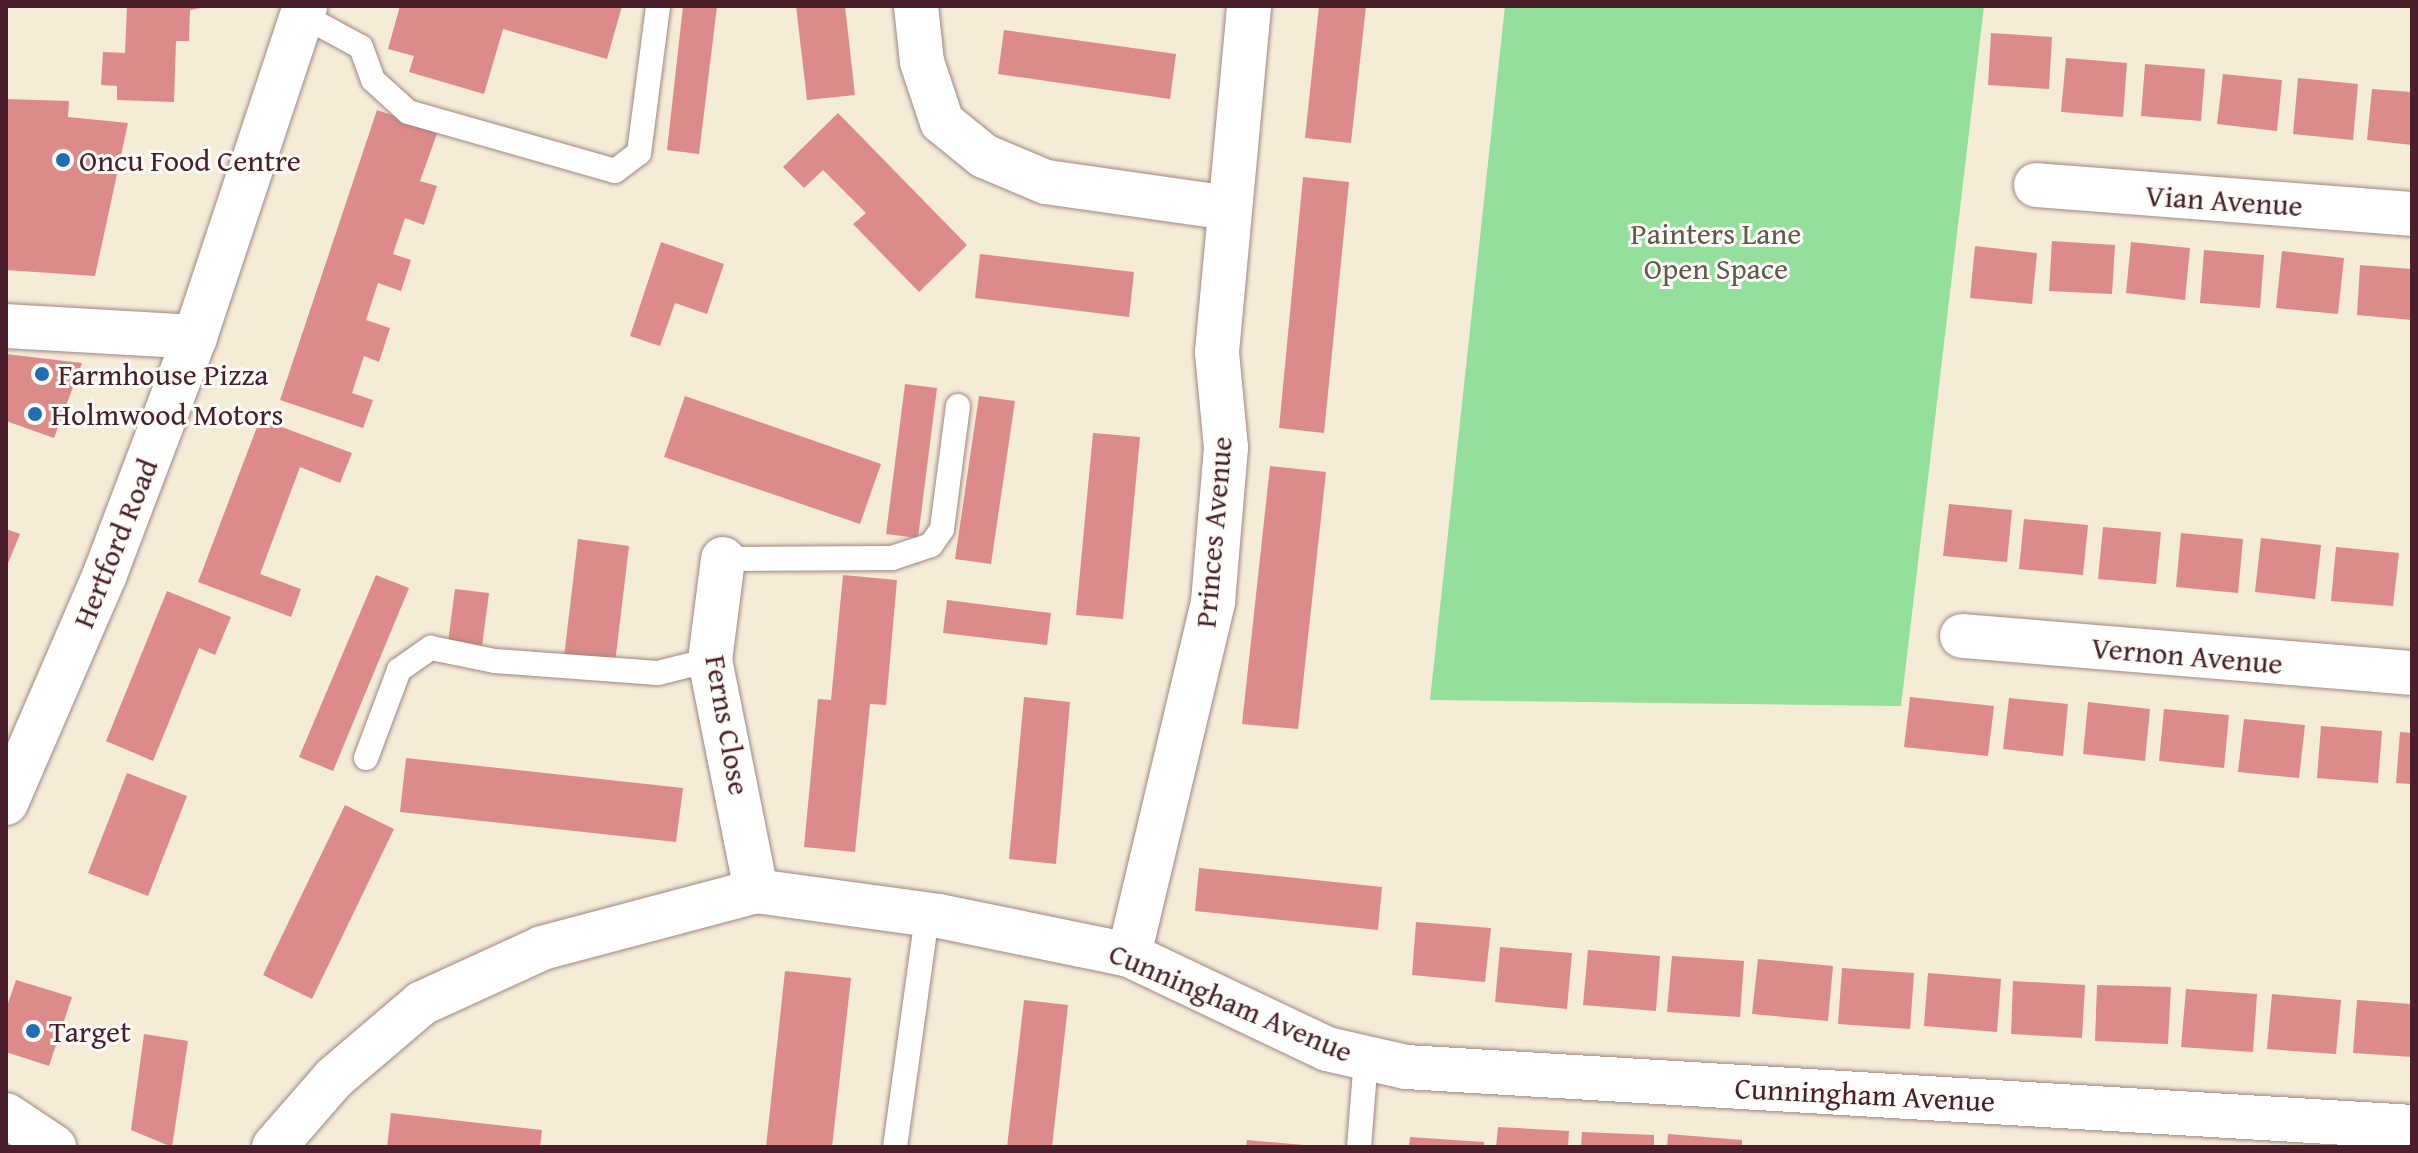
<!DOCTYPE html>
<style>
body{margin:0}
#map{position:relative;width:2418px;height:1153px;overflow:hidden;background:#f5ecd8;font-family:"Gentium Book Plus",serif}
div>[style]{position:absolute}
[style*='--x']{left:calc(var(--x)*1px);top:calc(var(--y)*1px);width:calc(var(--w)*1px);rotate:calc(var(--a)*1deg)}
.green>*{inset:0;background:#94df9b}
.building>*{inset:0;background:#dd8b8a}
.roads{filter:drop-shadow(0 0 2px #a08682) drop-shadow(0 0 2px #a08682)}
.lane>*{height:24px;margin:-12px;padding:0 12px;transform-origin:12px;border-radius:12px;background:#fff}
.street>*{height:44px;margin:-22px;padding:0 22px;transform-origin:22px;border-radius:22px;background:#fff}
.primary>*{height:44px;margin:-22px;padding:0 22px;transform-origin:22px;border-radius:22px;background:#fff}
.dots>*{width:22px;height:22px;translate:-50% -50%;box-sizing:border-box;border:4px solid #fdfcf7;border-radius:50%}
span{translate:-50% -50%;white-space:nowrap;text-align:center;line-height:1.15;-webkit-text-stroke:6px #fdfcf7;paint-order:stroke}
.poi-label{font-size:30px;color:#4a1f2b}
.left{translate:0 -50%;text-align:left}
.street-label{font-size:30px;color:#4a1f2b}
.park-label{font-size:30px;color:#60594d}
.frame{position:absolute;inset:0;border:8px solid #4a1f2b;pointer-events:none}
</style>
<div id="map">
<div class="green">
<i style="clip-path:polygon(1505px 6px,1984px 6px,1901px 706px,1430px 700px)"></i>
</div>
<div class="building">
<i style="clip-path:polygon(127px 6px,211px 6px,190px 10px,189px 41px,176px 41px,174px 102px,117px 100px,117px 86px,101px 85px,103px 52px,125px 53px)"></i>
<i style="clip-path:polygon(400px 6px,622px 6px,607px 59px,503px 29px,484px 94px,409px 72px,414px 56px,388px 49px)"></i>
<i style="clip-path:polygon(683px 6px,717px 6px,699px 154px,667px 150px)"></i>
<i style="clip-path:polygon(796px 6px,845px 6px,855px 95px,807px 100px)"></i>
<i style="clip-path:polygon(1319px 6px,1366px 6px,1351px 143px,1305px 138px)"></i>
<i style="clip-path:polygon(1004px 30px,1176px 54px,1170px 99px,998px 74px)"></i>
<i style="clip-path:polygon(1991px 33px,2052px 37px,2049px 89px,1988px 85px)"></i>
<i style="clip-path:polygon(2066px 58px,2127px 63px,2123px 117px,2061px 112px)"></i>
<i style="clip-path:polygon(2145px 64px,2205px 69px,2201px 121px,2141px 116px)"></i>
<i style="clip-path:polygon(2223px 74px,2282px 80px,2277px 131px,2217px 124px)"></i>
<i style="clip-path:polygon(2298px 78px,2358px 84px,2353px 140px,2293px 134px)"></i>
<i style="clip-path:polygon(2372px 89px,2412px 92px,2412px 145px,2367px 140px)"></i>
<i style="clip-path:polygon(6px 99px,69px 101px,68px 117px,128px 123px,95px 276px,6px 270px)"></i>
<i style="clip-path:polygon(377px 110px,438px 131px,420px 181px,437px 186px,424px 225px,405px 218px,393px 254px,411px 260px,401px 291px,378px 283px,366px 320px,390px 328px,379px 362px,364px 356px,352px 393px,373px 400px,363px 428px,280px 400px)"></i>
<i style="clip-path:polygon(838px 113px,967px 245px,919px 292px,853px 224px,866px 213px,823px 170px,804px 188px,783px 167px)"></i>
<i style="clip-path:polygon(1303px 177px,1349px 182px,1324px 433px,1279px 428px)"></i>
<i style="clip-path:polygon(2052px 241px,2115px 245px,2112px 294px,2049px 291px)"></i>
<i style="clip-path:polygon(661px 242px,724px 264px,707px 314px,675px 303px,660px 346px,630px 336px)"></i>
<i style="clip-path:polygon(2131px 242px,2190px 248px,2185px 300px,2126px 293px)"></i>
<i style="clip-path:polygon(1975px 246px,2037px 253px,2032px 304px,1970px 298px)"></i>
<i style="clip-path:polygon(2204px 250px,2264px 255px,2260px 308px,2200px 303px)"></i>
<i style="clip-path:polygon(2282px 251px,2344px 258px,2338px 314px,2276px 308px)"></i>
<i style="clip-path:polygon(980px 254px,1134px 272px,1129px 317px,975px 298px)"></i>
<i style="clip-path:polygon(2360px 265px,2412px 269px,2412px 320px,2357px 315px)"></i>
<i style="clip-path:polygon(6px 354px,82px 363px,54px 438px,6px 421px)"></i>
<i style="clip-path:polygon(905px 384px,937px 388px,918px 538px,886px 534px)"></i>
<i style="clip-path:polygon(685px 396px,881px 464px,860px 524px,664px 457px)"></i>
<i style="clip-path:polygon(979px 396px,1015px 401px,991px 564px,955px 559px)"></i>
<i style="clip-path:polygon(260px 419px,352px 453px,340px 483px,300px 467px,260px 574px,301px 589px,291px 617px,198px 582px)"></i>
<i style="clip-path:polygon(1093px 433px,1140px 437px,1123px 619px,1076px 615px)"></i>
<i style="clip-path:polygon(1270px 466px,1326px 472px,1298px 729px,1242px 724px)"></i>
<i style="clip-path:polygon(1949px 504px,2012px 510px,2007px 562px,1943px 556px)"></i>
<i style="clip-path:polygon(2024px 519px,2088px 525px,2083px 575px,2019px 569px)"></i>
<i style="clip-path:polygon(2103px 527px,2161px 532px,2156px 584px,2098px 579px)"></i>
<i style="clip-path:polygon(6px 529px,20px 534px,6px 568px)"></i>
<i style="clip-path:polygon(2181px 533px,2243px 539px,2238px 593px,2176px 587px)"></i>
<i style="clip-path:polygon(2261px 538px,2321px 545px,2315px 599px,2255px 592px)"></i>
<i style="clip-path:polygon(578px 539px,629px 546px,615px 663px,564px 657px)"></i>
<i style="clip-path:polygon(2336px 547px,2399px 553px,2393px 606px,2331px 601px)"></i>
<i style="clip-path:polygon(376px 575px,409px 588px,333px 771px,299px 757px)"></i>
<i style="clip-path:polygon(843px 575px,897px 580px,886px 705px,870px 704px,855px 852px,804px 847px,818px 699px,831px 700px)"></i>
<i style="clip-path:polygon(455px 589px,489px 593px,482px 646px,448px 642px)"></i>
<i style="clip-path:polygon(167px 591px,231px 617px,215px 655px,199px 648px,153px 761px,106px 741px)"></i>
<i style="clip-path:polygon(947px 600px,1051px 613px,1047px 645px,943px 633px)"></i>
<i style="clip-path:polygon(1024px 697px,1070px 702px,1056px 864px,1009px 859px)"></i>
<i style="clip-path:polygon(1910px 697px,1994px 706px,1988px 756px,1904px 747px)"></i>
<i style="clip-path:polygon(2009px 698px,2068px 704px,2063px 756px,2003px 749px)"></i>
<i style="clip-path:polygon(2088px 702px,2150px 709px,2145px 761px,2083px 754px)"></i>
<i style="clip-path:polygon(2164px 709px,2229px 715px,2224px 768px,2159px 761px)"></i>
<i style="clip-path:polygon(2244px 719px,2305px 725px,2299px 778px,2238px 772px)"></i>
<i style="clip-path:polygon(2321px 726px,2382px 731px,2378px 783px,2317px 778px)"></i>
<i style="clip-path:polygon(2400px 732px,2412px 733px,2412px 784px,2396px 783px)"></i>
<i style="clip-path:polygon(406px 758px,683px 788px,676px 842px,400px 812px)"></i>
<i style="clip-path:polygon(127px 773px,187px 796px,148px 896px,88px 873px)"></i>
<i style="clip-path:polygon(345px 805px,394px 829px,312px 999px,263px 975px)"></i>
<i style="clip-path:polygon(1199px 868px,1382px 887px,1378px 930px,1195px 911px)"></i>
<i style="clip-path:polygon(1416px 922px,1491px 928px,1485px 982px,1412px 975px)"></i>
<i style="clip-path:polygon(1500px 947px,1572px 953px,1567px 1009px,1495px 1002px)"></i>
<i style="clip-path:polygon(1588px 950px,1660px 956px,1656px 1011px,1583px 1005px)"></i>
<i style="clip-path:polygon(1672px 956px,1744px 961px,1740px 1017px,1667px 1012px)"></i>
<i style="clip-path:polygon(1758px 959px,1833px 966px,1828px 1021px,1752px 1014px)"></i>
<i style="clip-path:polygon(1842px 968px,1914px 973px,1910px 1029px,1838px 1024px)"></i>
<i style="clip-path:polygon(785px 971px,851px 978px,832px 1147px,766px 1147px)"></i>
<i style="clip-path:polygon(1928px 973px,2001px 979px,1997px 1032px,1924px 1026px)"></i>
<i style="clip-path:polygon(16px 980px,72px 997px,49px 1066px,6px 1052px,6px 1009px)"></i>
<i style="clip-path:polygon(2013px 981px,2085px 985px,2082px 1038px,2011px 1034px)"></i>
<i style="clip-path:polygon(2097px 985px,2171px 987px,2168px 1044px,2095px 1041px)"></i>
<i style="clip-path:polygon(2186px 989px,2257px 994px,2253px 1052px,2181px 1047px)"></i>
<i style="clip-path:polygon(2272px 994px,2341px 1000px,2336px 1054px,2267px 1049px)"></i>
<i style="clip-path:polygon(1024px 1000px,1068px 1005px,1052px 1147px,1007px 1147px)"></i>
<i style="clip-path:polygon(2357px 1000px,2412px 1004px,2412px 1057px,2353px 1053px)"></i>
<i style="clip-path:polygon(144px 1034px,188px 1041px,172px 1147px,131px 1130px)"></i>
<i style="clip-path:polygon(391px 1113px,542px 1130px,540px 1147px,387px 1147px)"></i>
<i style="clip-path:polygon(1498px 1127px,1569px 1131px,1568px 1147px,1496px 1147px)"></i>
<i style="clip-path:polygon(1582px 1132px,1654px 1135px,1654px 1147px,1581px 1147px)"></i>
<i style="clip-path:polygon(1668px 1134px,1742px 1140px,1742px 1147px,1667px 1147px)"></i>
<i style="clip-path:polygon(1410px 1137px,1484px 1142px,1484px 1147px,1409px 1147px)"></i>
<i style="clip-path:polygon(1247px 1140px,1304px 1145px,1304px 1147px,1246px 1147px)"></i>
</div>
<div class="roads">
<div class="lane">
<i style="--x:302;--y:15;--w:67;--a:28.5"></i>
<i style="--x:361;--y:47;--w:35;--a:70"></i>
<i style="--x:373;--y:80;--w:47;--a:42.4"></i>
<i style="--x:408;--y:112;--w:215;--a:15.9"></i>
<i style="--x:615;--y:171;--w:30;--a:-37"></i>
<i style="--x:639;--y:153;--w:148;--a:-82.6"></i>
<i style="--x:723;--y:559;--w:169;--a:-0.3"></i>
<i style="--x:892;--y:558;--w:41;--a:-18.4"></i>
<i style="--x:931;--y:545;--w:19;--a:-55"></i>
<i style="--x:942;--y:529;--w:124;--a:-82.6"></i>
<i style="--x:366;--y:758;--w:94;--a:-69.4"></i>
<i style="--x:399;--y:670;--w:39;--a:-35"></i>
<i style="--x:431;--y:648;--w:65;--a:11.5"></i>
<i style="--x:495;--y:661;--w:163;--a:4.2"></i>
<i style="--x:658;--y:673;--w:54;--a:-14"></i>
<i style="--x:895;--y:1147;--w:234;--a:-82.1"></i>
<i style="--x:1359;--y:1147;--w:89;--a:-85.5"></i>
</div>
<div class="street">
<i style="--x:916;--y:6;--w:56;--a:83.9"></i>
<i style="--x:922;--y:62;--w:63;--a:71.6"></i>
<i style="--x:942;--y:122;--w:54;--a:39"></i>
<i style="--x:984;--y:156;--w:67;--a:22.8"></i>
<i style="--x:1046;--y:182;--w:184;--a:8.1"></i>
<i style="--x:2036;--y:185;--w:377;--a:4.4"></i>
<i style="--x:6;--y:326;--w:189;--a:3.3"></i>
<i style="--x:723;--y:559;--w:102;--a:97.3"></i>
<i style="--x:710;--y:660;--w:236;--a:78.7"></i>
<i style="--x:1962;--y:636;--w:452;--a:4.7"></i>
<i style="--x:1129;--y:955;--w:363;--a:-76.6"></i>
<i style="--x:1213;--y:602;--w:155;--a:-85.2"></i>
<i style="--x:1226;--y:448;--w:96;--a:-95.4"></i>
<i style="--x:1217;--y:352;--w:347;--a:-84.7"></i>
<i style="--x:6;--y:1115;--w:58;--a:33.7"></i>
<i style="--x:274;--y:1147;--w:91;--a:-49"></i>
<i style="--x:334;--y:1078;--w:116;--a:-40.4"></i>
<i style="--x:422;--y:1003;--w:132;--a:-24.6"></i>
<i style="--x:542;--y:948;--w:221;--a:-14.9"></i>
<i style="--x:756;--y:891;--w:185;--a:7.8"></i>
<i style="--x:939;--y:916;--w:194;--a:11.6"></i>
<i style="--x:1129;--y:955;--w:219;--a:25.4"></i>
<i style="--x:1327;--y:1049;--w:81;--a:12.8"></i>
<i style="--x:1406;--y:1067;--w:1008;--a:3.41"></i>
</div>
<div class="primary">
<i style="--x:6;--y:803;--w:249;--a:-66.6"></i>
<i style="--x:105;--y:574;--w:254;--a:-69.2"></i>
<i style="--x:195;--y:337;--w:349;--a:-71.6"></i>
</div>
</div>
<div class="dots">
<i style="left:63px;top:160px;background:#1f6fb2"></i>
<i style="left:42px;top:374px;background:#1f6fb2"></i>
<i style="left:35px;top:414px;background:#1f6fb2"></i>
<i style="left:33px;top:1031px;background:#1f6fb2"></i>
</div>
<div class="poi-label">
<span class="left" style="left:79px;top:160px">Oncu Food Centre</span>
<span class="left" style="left:58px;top:374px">Farmhouse Pizza</span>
<span class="left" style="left:51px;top:414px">Holmwood Motors</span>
<span class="left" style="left:49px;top:1031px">Target</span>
</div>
<div class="street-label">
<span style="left:2224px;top:200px;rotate:4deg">Vian Avenue</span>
<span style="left:1213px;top:532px;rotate:-85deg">Princes Avenue</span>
<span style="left:115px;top:543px;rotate:-68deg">Hertford Road</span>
<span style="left:2187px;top:655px;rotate:5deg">Vernon Avenue</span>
<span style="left:728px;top:725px;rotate:80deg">Ferns Close</span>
<span style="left:1231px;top:1002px;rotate:23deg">Cunningham Avenue</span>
<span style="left:1865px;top:1094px;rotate:3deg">Cunningham Avenue</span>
</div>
<div class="park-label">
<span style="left:1716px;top:250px">Painters Lane<br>Open Space</span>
</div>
<div class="frame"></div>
</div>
